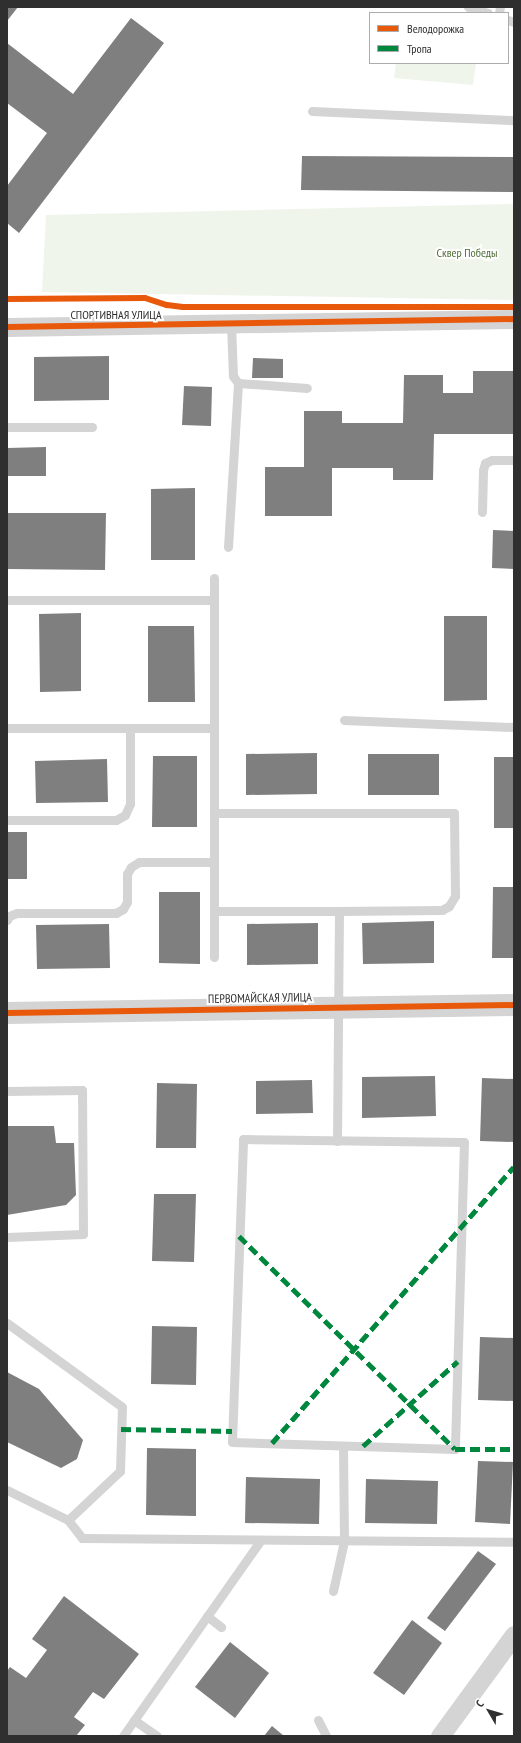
<!DOCTYPE html>
<meta charset="utf-8">
<style>
body{margin:0}
#map{position:relative;width:521px;height:1743px;overflow:hidden;background:#fff;font-family:"PT Sans Narrow",sans-serif}
div>[style]{position:absolute}
[style*='--x']{left:calc(var(--x)*1px);top:calc(var(--y)*1px);width:calc(var(--w)*1px);rotate:calc(var(--a)*1deg)}
.green>*{inset:0;background:#f0f5eb}
.building>*{inset:0;background:#7f7f7f}
.service>*{height:9px;margin:-4.5px;padding:0 4.5px;transform-origin:4.5px;border-radius:4.5px;background:#d4d4d4}
.minor>*{height:19px;margin:-9.5px;padding:0 9.5px;transform-origin:9.5px;border-radius:9.5px;background:#d4d4d4}
.tertiary>*{height:22px;margin:-11px;padding:0 11px;transform-origin:11px;border-radius:11px;background:#d4d4d4}
.quiet>*{height:5px;margin-top:-2.5px;transform-origin:0;background:repeating-linear-gradient(90deg,#00873e 0 10px,transparent 0 15px)}
.cycleway>*{height:6px;margin:-3px;padding:0 3px;transform-origin:3px;border-radius:3px;background:#e8590c}
span{translate:-50% -50%;white-space:nowrap;text-align:center;line-height:1.15;-webkit-text-stroke:4px #fff;paint-order:stroke}
.park-label{font-size:12px;color:#4f6e38}
.street-label{font-size:12px;color:#2f2f2f}
.frame{position:absolute;inset:0;border:8px solid #2f2f2f;pointer-events:none}
.legend{position:absolute;left:369px;top:12px;width:140px;height:52px;box-sizing:border-box;background:#fff;border:1px solid #acacac;margin:0;padding:5px 7px;list-style:none;font-size:12px;color:#2f2f2f}
.legend li{display:flex;align-items:center;gap:8px;height:20px}
.legend b{width:20px;border:1px solid #acacac}
.north{position:absolute;left:469px;top:1691px;width:40px;height:40px;-webkit-text-stroke:3px #fff;paint-order:stroke;rotate:308deg;font-size:11px;font-weight:700;line-height:16px;text-align:center;color:#2f2f2f}
.north::after{content:'';display:block;margin:auto;width:14px;height:18px;background:#2f2f2f;clip-path:polygon(50% 0,100% 100%,50% 72%,0 100%)}
</style>
<div id="map">
<div class="green">
<i style="clip-path:polygon(396px 63px,476px 63px,473px 85px,394px 78px)"></i>
<i style="clip-path:polygon(514px 204px,514px 300px,42px 292px,46px 215px)"></i>
</div>
<div class="building">
<i style="clip-path:polygon(7px 7px,18px 7px,7px 21px)"></i>
<i style="clip-path:polygon(131px 18px,164px 43px,19px 233px,7px 223px,7px 186px,47px 133px,7px 103px,7px 43px,73px 94px)"></i>
<i style="clip-path:polygon(302px 156px,514px 157px,514px 192px,301px 190px)"></i>
<i style="clip-path:polygon(109px 356px,109px 400px,34px 401px,34px 357px)"></i>
<i style="clip-path:polygon(253px 358px,283px 359px,283px 378px,252px 378px)"></i>
<i style="clip-path:polygon(473px 371px,514px 371px,514px 434px,434px 434px,433px 480px,393px 480px,393px 468px,332px 468px,332px 516px,265px 516px,265px 467px,304px 467px,304px 411px,342px 411px,342px 423px,403px 423px,404px 375px,443px 375px,443px 393px,473px 393px)"></i>
<i style="clip-path:polygon(184px 386px,212px 387px,211px 426px,182px 425px)"></i>
<i style="clip-path:polygon(46px 447px,46px 476px,7px 476px,7px 448px)"></i>
<i style="clip-path:polygon(195px 488px,195px 560px,151px 560px,151px 489px)"></i>
<i style="clip-path:polygon(7px 513px,106px 513px,105px 570px,7px 569px)"></i>
<i style="clip-path:polygon(493px 530px,514px 531px,514px 569px,492px 568px)"></i>
<i style="clip-path:polygon(81px 613px,81px 691px,40px 692px,39px 614px)"></i>
<i style="clip-path:polygon(444px 616px,487px 616px,487px 700px,444px 701px)"></i>
<i style="clip-path:polygon(148px 626px,194px 626px,195px 702px,148px 702px)"></i>
<i style="clip-path:polygon(317px 753px,317px 794px,246px 795px,246px 754px)"></i>
<i style="clip-path:polygon(368px 754px,439px 754px,439px 795px,368px 795px)"></i>
<i style="clip-path:polygon(153px 756px,197px 756px,197px 827px,152px 827px)"></i>
<i style="clip-path:polygon(494px 757px,514px 757px,514px 828px,494px 828px)"></i>
<i style="clip-path:polygon(107px 759px,108px 802px,36px 803px,35px 761px)"></i>
<i style="clip-path:polygon(7px 832px,27px 832px,27px 879px,7px 879px)"></i>
<i style="clip-path:polygon(493px 887px,514px 887px,514px 958px,492px 958px)"></i>
<i style="clip-path:polygon(159px 892px,200px 892px,200px 964px,159px 963px)"></i>
<i style="clip-path:polygon(434px 921px,434px 963px,363px 964px,362px 923px)"></i>
<i style="clip-path:polygon(318px 923px,318px 964px,247px 965px,247px 924px)"></i>
<i style="clip-path:polygon(109px 924px,110px 968px,37px 969px,36px 925px)"></i>
<i style="clip-path:polygon(435px 1076px,436px 1116px,362px 1118px,362px 1077px)"></i>
<i style="clip-path:polygon(482px 1078px,514px 1079px,514px 1142px,480px 1141px)"></i>
<i style="clip-path:polygon(312px 1080px,313px 1113px,256px 1114px,256px 1081px)"></i>
<i style="clip-path:polygon(157px 1083px,197px 1084px,196px 1148px,156px 1148px)"></i>
<i style="clip-path:polygon(7px 1126px,54px 1126px,56px 1143px,74px 1143px,76px 1195px,66px 1205px,7px 1215px)"></i>
<i style="clip-path:polygon(154px 1194px,196px 1194px,194px 1262px,152px 1261px)"></i>
<i style="clip-path:polygon(152px 1326px,197px 1327px,196px 1385px,151px 1384px)"></i>
<i style="clip-path:polygon(480px 1337px,514px 1338px,514px 1401px,478px 1400px)"></i>
<i style="clip-path:polygon(7px 1372px,39px 1389px,83px 1440px,77px 1459px,61px 1468px,7px 1442px)"></i>
<i style="clip-path:polygon(147px 1448px,196px 1449px,196px 1516px,146px 1515px)"></i>
<i style="clip-path:polygon(478px 1461px,513px 1462px,510px 1524px,475px 1522px)"></i>
<i style="clip-path:polygon(246px 1477px,320px 1479px,319px 1524px,245px 1523px)"></i>
<i style="clip-path:polygon(366px 1479px,438px 1481px,437px 1524px,365px 1523px)"></i>
<i style="clip-path:polygon(478px 1551px,496px 1564px,445px 1631px,427px 1618px)"></i>
<i style="clip-path:polygon(64px 1596px,139px 1654px,104px 1699px,93px 1692px,74px 1717px,85px 1725px,76px 1736px,7px 1736px,7px 1671px,10px 1667px,26px 1678px,47px 1650px,32px 1639px)"></i>
<i style="clip-path:polygon(412px 1620px,442px 1643px,404px 1695px,373px 1673px)"></i>
<i style="clip-path:polygon(230px 1642px,269px 1673px,235px 1718px,195px 1687px)"></i>
<i style="clip-path:polygon(272px 1726px,284px 1736px,264px 1736px)"></i>
</div>
<div class="service">
<i style="--x:468;--y:7;--w:21;--a:17"></i>
<i style="--x:499;--y:13;--w:6;--a:-81"></i>
<i style="--x:508;--y:20;--w:6;--a:18"></i>
<i style="--x:312;--y:111;--w:202;--a:2.6"></i>
<i style="--x:231;--y:324;--w:52;--a:87.8"></i>
<i style="--x:233;--y:376;--w:9;--a:54"></i>
<i style="--x:238;--y:383;--w:69;--a:4.1"></i>
<i style="--x:7;--y:427;--w:85;--a:0"></i>
<i style="--x:482;--y:512;--w:42;--a:-88.6"></i>
<i style="--x:483;--y:470;--w:7;--a:-74"></i>
<i style="--x:485;--y:463;--w:8;--a:-23"></i>
<i style="--x:492;--y:460;--w:22;--a:0"></i>
<i style="--x:228;--y:547;--w:164;--a:-86.5"></i>
<i style="--x:214;--y:578;--w:235;--a:90"></i>
<i style="--x:7;--y:600;--w:207;--a:0"></i>
<i style="--x:344;--y:720;--w:170;--a:2.4"></i>
<i style="--x:7;--y:728;--w:207;--a:0"></i>
<i style="--x:7;--y:820;--w:109;--a:0"></i>
<i style="--x:116;--y:820;--w:10;--a:-29"></i>
<i style="--x:125;--y:815;--w:12;--a:-66"></i>
<i style="--x:130;--y:804;--w:76;--a:-90"></i>
<i style="--x:214;--y:911;--w:125;--a:0"></i>
<i style="--x:7;--y:920;--w:4;--a:-63"></i>
<i style="--x:9;--y:916;--w:9;--a:-21"></i>
<i style="--x:17;--y:913;--w:99;--a:0"></i>
<i style="--x:116;--y:913;--w:8;--a:-30"></i>
<i style="--x:123;--y:909;--w:8;--a:-60"></i>
<i style="--x:127;--y:902;--w:28;--a:-90"></i>
<i style="--x:127;--y:874;--w:8;--a:-60"></i>
<i style="--x:131;--y:867;--w:9;--a:-32"></i>
<i style="--x:139;--y:862;--w:75;--a:0"></i>
<i style="--x:214;--y:957;--w:144;--a:-90"></i>
<i style="--x:214;--y:813;--w:240;--a:0"></i>
<i style="--x:454;--y:813;--w:83;--a:89.3"></i>
<i style="--x:455;--y:896;--w:12;--a:121"></i>
<i style="--x:449;--y:906;--w:8;--a:150"></i>
<i style="--x:442;--y:910;--w:103;--a:179.4"></i>
<i style="--x:339;--y:911;--w:230;--a:90.5"></i>
<i style="--x:7;--y:1091;--w:75;--a:-0.8"></i>
<i style="--x:82;--y:1090;--w:144;--a:89.6"></i>
<i style="--x:83;--y:1234;--w:76;--a:177.7"></i>
<i style="--x:243;--y:1139;--w:221;--a:0.8"></i>
<i style="--x:464;--y:1142;--w:307;--a:91.7"></i>
<i style="--x:455;--y:1449;--w:223;--a:-178.2"></i>
<i style="--x:232;--y:1442;--w:303;--a:-87.9"></i>
<i style="--x:7;--y:1323;--w:142;--a:36.1"></i>
<i style="--x:122;--y:1407;--w:64;--a:91.8"></i>
<i style="--x:120;--y:1471;--w:71;--a:136.7"></i>
<i style="--x:68;--y:1520;--w:68;--a:-153.8"></i>
<i style="--x:68;--y:1520;--w:23;--a:52"></i>
<i style="--x:82;--y:1538;--w:432;--a:0.5"></i>
<i style="--x:333;--y:1591;--w:51;--a:-77.6"></i>
<i style="--x:344;--y:1541;--w:95;--a:-90.6"></i>
<i style="--x:207;--y:1616;--w:18;--a:38"></i>
<i style="--x:134;--y:1720;--w:28;--a:35"></i>
<i style="--x:318;--y:1720;--w:18;--a:63"></i>
<i style="--x:123;--y:1736;--w:240;--a:-54.9"></i>
</div>
<div class="minor">
<i style="--x:7;--y:327;--w:507;--a:-0.9"></i>
<i style="--x:440;--y:1736;--w:125;--a:-53.8"></i>
</div>
<div class="tertiary">
<i style="--x:7;--y:1013;--w:507;--a:-0.9"></i>
</div>
<div class="quiet">
<i style="--x:239;--y:1236;--w:303;--a:44.6"></i>
<i style="--x:455;--y:1449;--w:59;--a:0"></i>
<i style="--x:121;--y:1429;--w:111;--a:1"></i>
<i style="--x:272;--y:1443;--w:367;--a:-48.8"></i>
<i style="--x:363;--y:1446;--w:127;--a:-41.8"></i>
</div>
<div class="cycleway">
<i style="--x:7;--y:299;--w:138;--a:-0.4"></i>
<i style="--x:145;--y:298;--w:23;--a:18"></i>
<i style="--x:167;--y:305;--w:16;--a:7"></i>
<i style="--x:183;--y:307;--w:331;--a:0"></i>
<i style="--x:7;--y:327;--w:507;--a:-0.9"></i>
<i style="--x:7;--y:1013;--w:507;--a:-0.9"></i>
</div>
<div class="park-label">
<span style="left:467px;top:253px">Сквер Победы</span>
</div>
<div class="street-label">
<span style="left:116px;top:315px">СПОРТИВНАЯ УЛИЦА</span>
<span style="left:260px;top:998px;rotate:-1deg">ПЕРВОМАЙСКАЯ УЛИЦА</span>
</div>
<div class="frame"></div>
<ul class="legend">
<li><b style="height:5px;background:#e8590c"></b>Велодорожка</li>
<li><b style="height:5px;background:#00873e"></b>Тропа</li>
</ul>
<div class="north">С</div>
</div>
